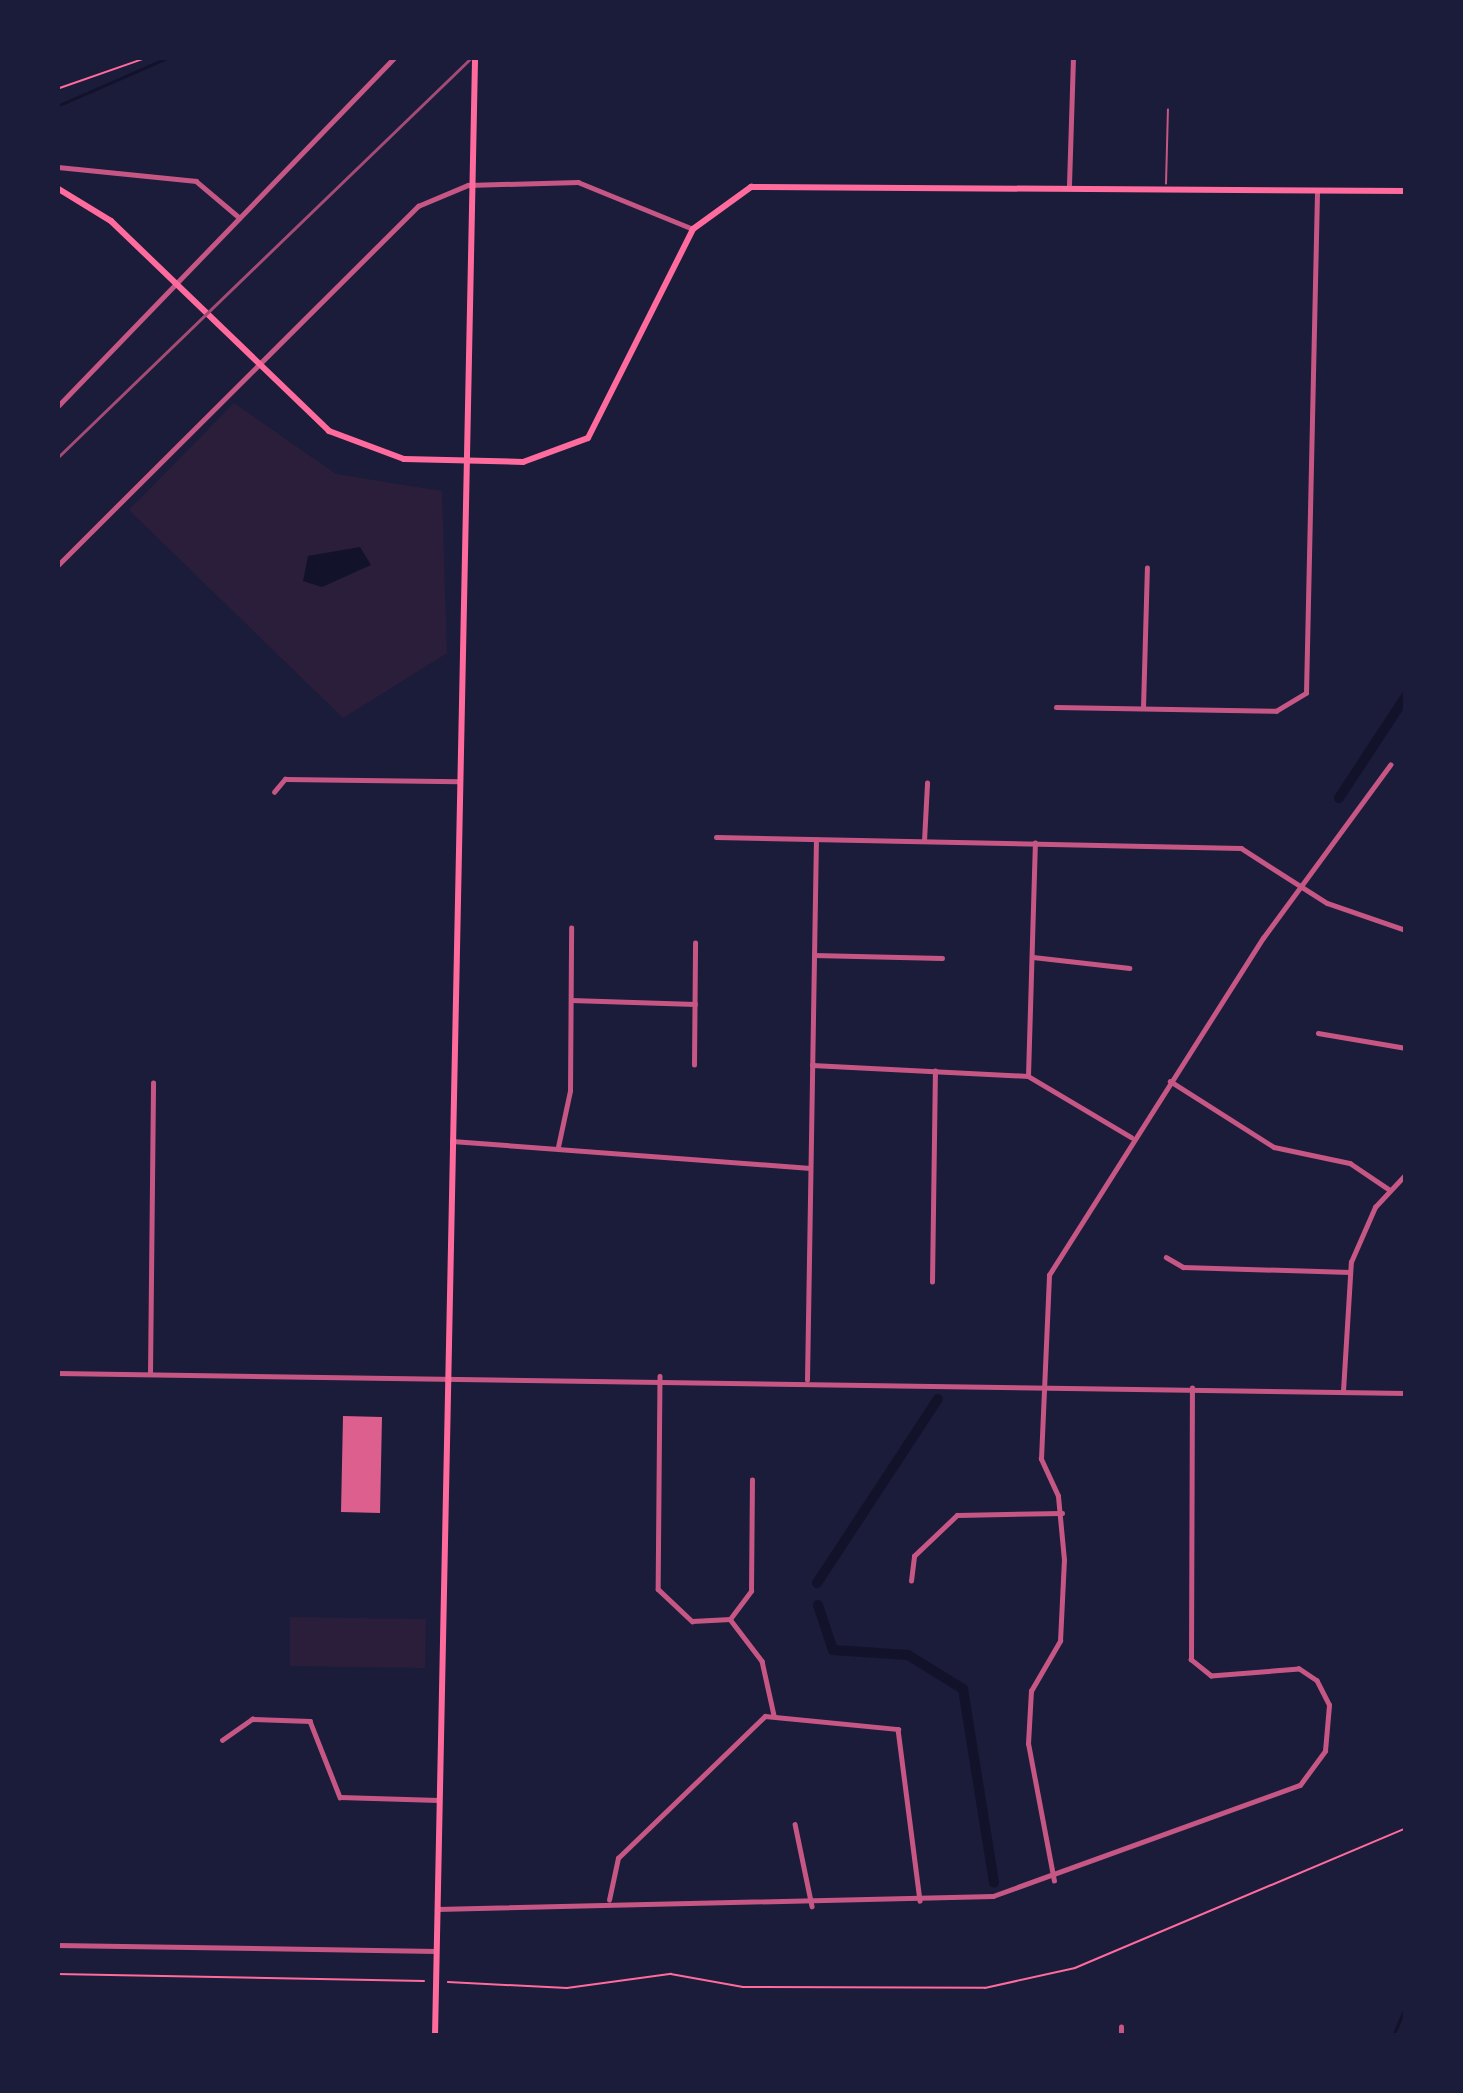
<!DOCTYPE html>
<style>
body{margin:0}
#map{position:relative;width:1463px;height:2093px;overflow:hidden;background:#1b1b3a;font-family:Mulish,sans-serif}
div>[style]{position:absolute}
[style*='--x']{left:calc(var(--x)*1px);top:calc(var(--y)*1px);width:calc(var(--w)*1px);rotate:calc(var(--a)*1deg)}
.green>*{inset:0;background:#2a1e3b}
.water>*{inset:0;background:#12122b}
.stream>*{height:3px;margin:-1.5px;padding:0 1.5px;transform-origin:1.5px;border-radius:1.5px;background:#12122b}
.canal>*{height:10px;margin:-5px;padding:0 5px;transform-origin:5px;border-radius:5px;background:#12122b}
.building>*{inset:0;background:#dd5f8e}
.path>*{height:1.5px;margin:-0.75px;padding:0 0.75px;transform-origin:0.75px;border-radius:0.75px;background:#ff6b9d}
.service>*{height:1.5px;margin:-0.75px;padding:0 0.75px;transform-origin:0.75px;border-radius:0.75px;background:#c65784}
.minor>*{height:4.5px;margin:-2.25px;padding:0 2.25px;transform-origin:2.25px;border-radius:2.25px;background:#c65784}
.tertiary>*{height:4.5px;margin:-2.25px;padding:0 2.25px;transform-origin:2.25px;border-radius:2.25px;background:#c65784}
.secondary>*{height:6px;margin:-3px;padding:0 3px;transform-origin:3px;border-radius:3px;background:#ff6b9d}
.rail>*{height:3px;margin:-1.5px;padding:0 1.5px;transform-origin:1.5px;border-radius:1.5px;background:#a44b75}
span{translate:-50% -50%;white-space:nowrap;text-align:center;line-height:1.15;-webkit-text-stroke:12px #1b1b3a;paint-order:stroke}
.frame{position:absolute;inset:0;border:60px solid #1b1b3a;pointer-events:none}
</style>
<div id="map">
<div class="green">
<i style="clip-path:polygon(234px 403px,336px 474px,442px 491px,447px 653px,343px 718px,129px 510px)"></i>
<i style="clip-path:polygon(290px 1617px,426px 1619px,425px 1668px,290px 1666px)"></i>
</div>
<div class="water">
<i style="clip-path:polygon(360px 547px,371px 565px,322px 587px,303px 581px,308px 556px)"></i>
</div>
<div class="stream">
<i style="--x:176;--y:57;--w:8;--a:0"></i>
<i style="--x:57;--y:106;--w:122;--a:-23.6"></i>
<i style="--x:1393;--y:2036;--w:34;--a:-67"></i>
</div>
<div class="canal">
<i style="--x:1339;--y:798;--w:122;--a:-56.7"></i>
<i style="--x:817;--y:1583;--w:220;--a:-56.7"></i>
<i style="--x:818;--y:1605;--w:47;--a:71.6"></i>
<i style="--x:833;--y:1650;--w:75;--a:3.8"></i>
<i style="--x:908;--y:1655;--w:65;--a:31.7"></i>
<i style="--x:963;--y:1689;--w:196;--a:80.9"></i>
</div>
<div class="building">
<i style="clip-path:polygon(343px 1416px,382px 1417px,380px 1513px,341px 1512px)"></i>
</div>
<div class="path">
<i style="--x:57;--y:89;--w:97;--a:-19.2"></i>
<i style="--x:57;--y:1974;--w:367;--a:1.1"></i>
<i style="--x:448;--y:1982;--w:119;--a:2.9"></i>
<i style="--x:567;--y:1988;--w:105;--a:-7.7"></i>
<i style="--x:671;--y:1974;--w:73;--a:10.2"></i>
<i style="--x:743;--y:1987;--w:242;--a:0.2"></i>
<i style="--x:985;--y:1988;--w:92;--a:-12.5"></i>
<i style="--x:1075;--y:1968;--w:359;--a:-22.9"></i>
</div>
<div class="service">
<i style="--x:1166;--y:184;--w:74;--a:-88.5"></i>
</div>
<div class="minor">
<i style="--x:58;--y:167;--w:139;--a:5.8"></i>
<i style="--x:196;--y:181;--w:57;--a:40.1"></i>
<i style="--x:1069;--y:185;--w:128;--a:-88.2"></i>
<i style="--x:1056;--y:707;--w:220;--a:1"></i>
<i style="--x:1276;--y:711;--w:35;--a:-31"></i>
<i style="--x:1306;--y:693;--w:501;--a:-88.74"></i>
<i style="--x:1143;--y:708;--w:140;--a:-88.4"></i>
<i style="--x:274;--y:792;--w:17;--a:-50"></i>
<i style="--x:285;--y:779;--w:174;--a:0.7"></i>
<i style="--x:716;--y:837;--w:525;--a:1.2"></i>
<i style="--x:1241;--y:848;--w:102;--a:32.6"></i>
<i style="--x:1327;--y:903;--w:83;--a:18.9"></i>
<i style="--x:924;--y:841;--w:58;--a:-87"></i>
<i style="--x:814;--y:955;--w:128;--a:1.3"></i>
<i style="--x:1033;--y:957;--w:97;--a:6.5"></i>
<i style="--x:571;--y:1000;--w:124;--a:1.8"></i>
<i style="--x:1318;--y:1033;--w:89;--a:9.7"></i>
<i style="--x:694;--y:1065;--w:122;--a:-89.5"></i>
<i style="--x:812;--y:1065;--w:216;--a:2.9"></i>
<i style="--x:1028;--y:1076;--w:120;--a:30.6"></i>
<i style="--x:1028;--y:1076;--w:233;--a:-88.3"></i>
<i style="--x:1170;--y:1081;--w:123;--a:32.4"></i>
<i style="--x:1274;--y:1147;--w:78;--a:11.9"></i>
<i style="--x:1350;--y:1163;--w:48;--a:34"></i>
<i style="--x:452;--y:1141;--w:359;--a:4.3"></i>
<i style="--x:558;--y:1147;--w:57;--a:-77.9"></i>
<i style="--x:570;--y:1091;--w:163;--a:-89.6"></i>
<i style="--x:1166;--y:1257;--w:20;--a:30"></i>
<i style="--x:1183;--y:1267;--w:167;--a:1.7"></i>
<i style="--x:932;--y:1282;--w:211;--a:-89.2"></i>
<i style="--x:57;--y:1373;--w:1349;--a:0.85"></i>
<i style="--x:150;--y:1374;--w:291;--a:-89.4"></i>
<i style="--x:660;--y:1376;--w:213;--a:90.5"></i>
<i style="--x:658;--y:1589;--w:47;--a:43.3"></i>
<i style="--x:692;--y:1621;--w:38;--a:-3"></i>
<i style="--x:807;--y:1380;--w:540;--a:-89.05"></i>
<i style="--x:1343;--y:1391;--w:129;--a:-86.5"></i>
<i style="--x:1351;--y:1262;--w:60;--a:-66.4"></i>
<i style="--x:1375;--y:1207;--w:45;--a:-46.8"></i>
<i style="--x:911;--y:1581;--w:25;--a:-83"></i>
<i style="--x:914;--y:1556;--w:59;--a:-43.6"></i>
<i style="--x:957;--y:1515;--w:105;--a:-1.1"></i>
<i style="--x:730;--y:1619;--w:35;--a:-53"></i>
<i style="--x:751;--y:1591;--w:111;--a:-89.5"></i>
<i style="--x:730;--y:1619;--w:53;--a:52.7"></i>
<i style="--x:762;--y:1661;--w:55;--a:77.5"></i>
<i style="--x:222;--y:1740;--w:37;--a:-35"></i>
<i style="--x:252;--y:1719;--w:58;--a:2"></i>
<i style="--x:310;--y:1721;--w:82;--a:68.5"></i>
<i style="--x:340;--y:1797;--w:98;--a:1.8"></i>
<i style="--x:795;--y:1824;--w:84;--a:78.3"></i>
<i style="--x:1054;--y:1881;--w:139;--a:-100.7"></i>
<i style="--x:1028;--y:1744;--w:53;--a:-86.8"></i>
<i style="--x:1031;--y:1691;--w:58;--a:-59.9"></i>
<i style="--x:1060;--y:1641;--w:81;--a:-87.2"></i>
<i style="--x:1064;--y:1560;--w:64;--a:-95.4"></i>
<i style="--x:1058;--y:1496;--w:41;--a:-114.7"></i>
<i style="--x:1041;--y:1459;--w:184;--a:-87.5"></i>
<i style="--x:1049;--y:1275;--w:399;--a:-57.6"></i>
<i style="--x:1263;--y:938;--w:215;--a:-53.7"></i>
<i style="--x:609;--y:1900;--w:43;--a:-77.9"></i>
<i style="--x:618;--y:1858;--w:204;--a:-44"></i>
<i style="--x:765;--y:1716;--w:134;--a:5.6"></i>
<i style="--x:898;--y:1729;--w:173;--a:82.7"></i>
<i style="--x:437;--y:1909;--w:556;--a:-1.34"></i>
<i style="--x:993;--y:1896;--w:326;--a:-19.9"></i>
<i style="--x:1300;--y:1785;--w:42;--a:-53.7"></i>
<i style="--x:1325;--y:1751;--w:46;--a:-85"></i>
<i style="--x:1329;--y:1705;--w:27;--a:-117"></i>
<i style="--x:1317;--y:1681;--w:22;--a:-146"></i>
<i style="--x:1299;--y:1669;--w:88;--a:175.5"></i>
<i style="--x:1211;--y:1676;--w:26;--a:-141"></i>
<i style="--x:1191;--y:1660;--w:272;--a:-89.8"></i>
<i style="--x:57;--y:1945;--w:379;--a:0.9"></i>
<i style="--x:1121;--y:2036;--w:9;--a:-90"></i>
</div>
<div class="tertiary">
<i style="--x:57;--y:407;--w:487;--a:-46"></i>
<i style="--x:57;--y:566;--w:510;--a:-44.92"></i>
<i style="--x:418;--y:206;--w:54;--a:-22.8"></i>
<i style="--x:468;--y:185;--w:110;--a:-1.6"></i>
<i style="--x:578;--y:182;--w:124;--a:22.2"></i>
</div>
<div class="secondary">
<i style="--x:57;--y:188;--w:63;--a:31.4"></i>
<i style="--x:111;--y:221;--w:303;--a:43.9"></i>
<i style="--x:329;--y:431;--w:80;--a:20.5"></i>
<i style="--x:404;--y:459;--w:119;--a:1.4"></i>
<i style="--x:523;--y:462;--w:69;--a:-20.3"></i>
<i style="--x:588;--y:438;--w:234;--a:-63.3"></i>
<i style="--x:693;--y:229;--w:72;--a:-35.9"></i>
<i style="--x:751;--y:187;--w:655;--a:0.35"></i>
<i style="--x:435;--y:2036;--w:1979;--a:-88.84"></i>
</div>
<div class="rail">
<i style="--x:57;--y:458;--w:577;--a:-44.02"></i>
</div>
<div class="frame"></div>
</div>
